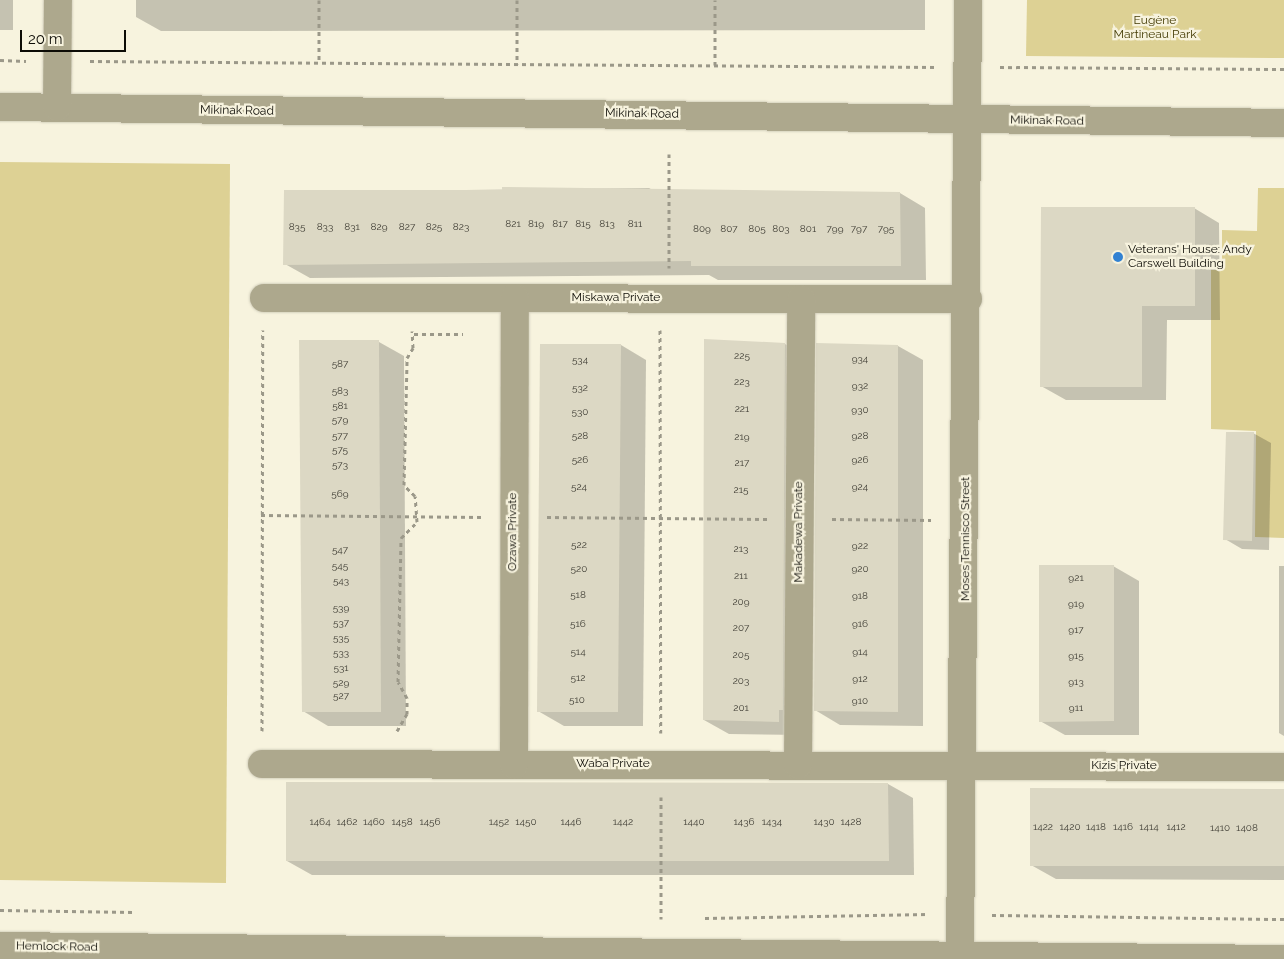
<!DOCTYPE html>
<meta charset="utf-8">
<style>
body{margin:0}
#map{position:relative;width:1284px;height:959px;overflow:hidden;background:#f7f3de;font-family:Raleway,sans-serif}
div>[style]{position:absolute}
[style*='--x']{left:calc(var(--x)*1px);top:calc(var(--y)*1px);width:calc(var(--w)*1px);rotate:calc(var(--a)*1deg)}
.green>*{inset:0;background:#ddd194}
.shadow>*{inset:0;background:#0003}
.building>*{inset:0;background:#dcd8c4}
.path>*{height:3px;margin-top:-1.5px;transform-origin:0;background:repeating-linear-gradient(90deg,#9b9889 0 4px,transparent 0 8px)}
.roads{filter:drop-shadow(0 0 1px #d2cebb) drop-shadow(0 0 1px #d2cebb)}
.minor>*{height:28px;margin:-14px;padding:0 14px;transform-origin:14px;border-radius:14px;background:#ada88d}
.dots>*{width:14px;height:14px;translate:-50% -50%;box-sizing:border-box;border:2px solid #f7f3de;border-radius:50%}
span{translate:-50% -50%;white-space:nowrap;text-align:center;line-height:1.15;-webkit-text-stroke:4.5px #f7f3de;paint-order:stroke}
.number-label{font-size:10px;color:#413f36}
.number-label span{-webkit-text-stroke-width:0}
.park-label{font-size:12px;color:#433a03}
.street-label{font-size:12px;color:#0d0c06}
.poi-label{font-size:12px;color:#0d0c06}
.left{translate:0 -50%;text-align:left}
.scale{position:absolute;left:20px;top:30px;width:106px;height:22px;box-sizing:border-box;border:2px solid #0d0c06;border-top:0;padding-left:6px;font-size:15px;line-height:18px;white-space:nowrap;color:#0d0c06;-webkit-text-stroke:4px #f7f3de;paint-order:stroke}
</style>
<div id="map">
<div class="green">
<i style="clip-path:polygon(1027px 0,1284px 0,1284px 58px,1026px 56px)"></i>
<i style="clip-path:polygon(0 162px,230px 164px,226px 883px,0 880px)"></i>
<i style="clip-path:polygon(1258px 188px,1284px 188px,1284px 538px,1255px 537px,1256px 431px,1211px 429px,1211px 270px,1222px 270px,1222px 230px,1257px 231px)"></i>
</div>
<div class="shadow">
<i style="clip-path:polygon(0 0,13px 0,13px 30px,0 30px)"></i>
<i style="clip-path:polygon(136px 0,925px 0,925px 30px,161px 31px,136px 17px)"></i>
<i style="clip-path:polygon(649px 188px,658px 193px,900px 193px,925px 208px,926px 280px,718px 280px,709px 275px,310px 278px,285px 264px,285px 192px)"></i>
<i style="clip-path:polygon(1194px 208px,1219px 223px,1220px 320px,1167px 320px,1166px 400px,1066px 400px,1041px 386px)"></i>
<i style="clip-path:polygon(379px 342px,404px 356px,406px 726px,328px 726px,303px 711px)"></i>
<i style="clip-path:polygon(785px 344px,810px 359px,804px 735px,729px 734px,704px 720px)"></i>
<i style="clip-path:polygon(621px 345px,646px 360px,643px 726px,564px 726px,538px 711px)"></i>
<i style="clip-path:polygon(818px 345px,898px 346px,923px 360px,923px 726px,840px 725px,815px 710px)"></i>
<i style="clip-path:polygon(1253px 433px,1271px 443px,1269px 550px,1242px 549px,1225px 539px)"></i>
<i style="clip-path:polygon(1113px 566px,1139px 581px,1139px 735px,1065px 735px,1040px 721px)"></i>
<i style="clip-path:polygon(1279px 566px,1284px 566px,1284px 736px,1279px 733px)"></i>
<i style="clip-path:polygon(288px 783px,888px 784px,913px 798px,914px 875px,312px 875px,287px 861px)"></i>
<i style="clip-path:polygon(1284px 790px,1284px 880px,1056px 879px,1031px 865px)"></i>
</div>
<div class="building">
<i style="clip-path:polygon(502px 187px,900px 192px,901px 266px,691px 266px,691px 261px,283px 265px,284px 190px,502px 190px)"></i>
<i style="clip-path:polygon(1041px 207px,1195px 207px,1195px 306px,1142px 306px,1142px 387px,1040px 387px)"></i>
<i style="clip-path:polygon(704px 339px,785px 343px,783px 710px,779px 710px,779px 722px,703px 720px)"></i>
<i style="clip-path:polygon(299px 340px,379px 340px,381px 712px,302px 712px)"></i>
<i style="clip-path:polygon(816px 343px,898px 345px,898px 712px,814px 711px)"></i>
<i style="clip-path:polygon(540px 344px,621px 344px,618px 712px,537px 712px)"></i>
<i style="clip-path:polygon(1226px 432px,1254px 432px,1252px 541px,1223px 540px)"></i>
<i style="clip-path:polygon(1039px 565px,1114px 565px,1114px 721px,1039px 722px)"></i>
<i style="clip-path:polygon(286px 782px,888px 783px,889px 861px,286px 861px)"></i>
<i style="clip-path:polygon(1030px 788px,1284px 789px,1284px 866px,1030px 866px)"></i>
</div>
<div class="path">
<i style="--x:319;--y:0;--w:62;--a:90"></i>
<i style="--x:517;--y:0;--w:64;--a:90"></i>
<i style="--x:0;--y:60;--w:26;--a:2"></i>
<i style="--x:90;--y:61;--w:846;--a:0.41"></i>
<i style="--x:715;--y:65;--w:65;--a:-90"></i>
<i style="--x:1000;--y:67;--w:284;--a:0.4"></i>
<i style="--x:669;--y:154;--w:114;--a:90"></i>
<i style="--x:660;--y:330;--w:403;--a:89.9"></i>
<i style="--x:414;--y:334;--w:49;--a:0"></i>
<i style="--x:261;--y:515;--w:222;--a:0.5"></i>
<i style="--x:547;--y:517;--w:221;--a:0.5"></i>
<i style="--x:832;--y:519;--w:99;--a:0.6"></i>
<i style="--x:262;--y:731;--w:401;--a:-89.9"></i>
<i style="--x:397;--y:731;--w:20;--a:-60"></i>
<i style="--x:407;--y:714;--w:16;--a:-90"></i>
<i style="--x:407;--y:698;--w:18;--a:-119"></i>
<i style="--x:398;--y:682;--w:144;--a:-88.8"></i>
<i style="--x:401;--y:538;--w:23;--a:-45"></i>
<i style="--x:417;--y:522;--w:26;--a:-94"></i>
<i style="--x:415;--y:496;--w:16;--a:-135"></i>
<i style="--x:404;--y:485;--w:127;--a:-88.6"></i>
<i style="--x:407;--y:358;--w:12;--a:-59"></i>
<i style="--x:413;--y:348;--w:17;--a:-93"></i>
<i style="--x:661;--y:797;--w:122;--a:90"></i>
<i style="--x:0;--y:910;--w:133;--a:0.9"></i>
<i style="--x:992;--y:915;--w:292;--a:0.8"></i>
<i style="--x:705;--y:918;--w:223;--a:-1"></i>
</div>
<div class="roads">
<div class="minor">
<i style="--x:0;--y:107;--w:1284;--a:0.71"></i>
<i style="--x:57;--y:107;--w:107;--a:-89.5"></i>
<i style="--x:264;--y:298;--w:704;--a:0.08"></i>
<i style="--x:262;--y:764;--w:1022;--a:0.17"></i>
<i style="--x:514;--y:765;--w:467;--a:-89.9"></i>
<i style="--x:798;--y:765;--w:466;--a:-89.6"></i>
<i style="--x:0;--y:946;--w:1284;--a:0.58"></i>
<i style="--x:960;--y:959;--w:959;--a:-89.52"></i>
</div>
</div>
<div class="dots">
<i style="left:1118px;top:257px;background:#3282d2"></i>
</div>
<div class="number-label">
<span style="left:513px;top:224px">821</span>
<span style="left:536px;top:224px">819</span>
<span style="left:560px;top:224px">817</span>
<span style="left:583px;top:224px">815</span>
<span style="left:607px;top:224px">813</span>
<span style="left:635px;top:224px">811</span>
<span style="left:297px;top:227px">835</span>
<span style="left:325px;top:227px">833</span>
<span style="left:352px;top:227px">831</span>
<span style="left:379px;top:227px">829</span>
<span style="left:407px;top:227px">827</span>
<span style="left:434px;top:227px">825</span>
<span style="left:461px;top:227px">823</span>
<span style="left:702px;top:229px">809</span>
<span style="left:729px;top:229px">807</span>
<span style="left:757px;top:229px">805</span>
<span style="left:781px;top:229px">803</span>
<span style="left:808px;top:229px">801</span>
<span style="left:835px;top:229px">799</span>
<span style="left:859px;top:229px">797</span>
<span style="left:886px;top:229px">795</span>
<span style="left:742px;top:356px">225</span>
<span style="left:860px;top:359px">934</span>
<span style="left:580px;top:360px">534</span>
<span style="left:340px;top:364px">587</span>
<span style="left:742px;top:382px">223</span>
<span style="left:860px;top:386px">932</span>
<span style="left:580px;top:388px">532</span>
<span style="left:340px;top:391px">583</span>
<span style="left:340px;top:406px">581</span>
<span style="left:742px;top:409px">221</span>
<span style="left:860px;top:410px">930</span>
<span style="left:580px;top:412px">530</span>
<span style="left:340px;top:420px">579</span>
<span style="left:340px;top:436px">577</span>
<span style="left:580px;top:436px">528</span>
<span style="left:860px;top:436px">928</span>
<span style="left:742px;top:437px">219</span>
<span style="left:340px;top:450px">575</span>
<span style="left:580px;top:460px">526</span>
<span style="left:860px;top:460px">926</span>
<span style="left:742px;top:463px">217</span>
<span style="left:340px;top:465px">573</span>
<span style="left:579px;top:487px">524</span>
<span style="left:860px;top:487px">924</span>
<span style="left:741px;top:490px">215</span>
<span style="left:340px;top:494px">569</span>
<span style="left:579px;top:545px">522</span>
<span style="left:860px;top:546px">922</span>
<span style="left:741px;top:549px">213</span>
<span style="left:340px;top:550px">547</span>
<span style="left:340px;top:566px">545</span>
<span style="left:579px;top:569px">520</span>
<span style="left:860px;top:569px">920</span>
<span style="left:741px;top:576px">211</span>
<span style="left:1076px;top:578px">921</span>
<span style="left:341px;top:581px">543</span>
<span style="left:578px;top:595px">518</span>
<span style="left:860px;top:596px">918</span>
<span style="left:741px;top:602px">209</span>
<span style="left:1076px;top:604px">919</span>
<span style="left:341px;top:608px">539</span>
<span style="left:341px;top:623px">537</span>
<span style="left:578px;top:624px">516</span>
<span style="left:860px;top:624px">916</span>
<span style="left:741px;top:628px">207</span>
<span style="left:1076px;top:630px">917</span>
<span style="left:341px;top:638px">535</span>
<span style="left:578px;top:652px">514</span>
<span style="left:860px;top:652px">914</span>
<span style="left:341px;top:653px">533</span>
<span style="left:741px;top:655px">205</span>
<span style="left:1076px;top:656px">915</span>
<span style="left:341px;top:668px">531</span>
<span style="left:578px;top:678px">512</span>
<span style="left:860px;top:679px">912</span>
<span style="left:741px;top:681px">203</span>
<span style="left:1076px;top:682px">913</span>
<span style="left:341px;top:683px">529</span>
<span style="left:341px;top:696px">527</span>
<span style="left:577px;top:700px">510</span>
<span style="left:860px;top:701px">910</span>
<span style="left:741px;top:708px">201</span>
<span style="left:1076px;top:708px">911</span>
<span style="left:320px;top:822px">1464</span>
<span style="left:347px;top:822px">1462</span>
<span style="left:374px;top:822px">1460</span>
<span style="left:402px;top:822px">1458</span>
<span style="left:430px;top:822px">1456</span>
<span style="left:499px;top:822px">1452</span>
<span style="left:526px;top:822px">1450</span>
<span style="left:571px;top:822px">1446</span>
<span style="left:623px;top:822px">1442</span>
<span style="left:694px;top:822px">1440</span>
<span style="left:744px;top:822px">1436</span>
<span style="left:772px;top:822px">1434</span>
<span style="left:824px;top:822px">1430</span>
<span style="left:851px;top:822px">1428</span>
<span style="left:1043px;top:827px">1422</span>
<span style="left:1070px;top:827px">1420</span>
<span style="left:1096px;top:827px">1418</span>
<span style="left:1123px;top:827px">1416</span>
<span style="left:1149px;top:827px">1414</span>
<span style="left:1176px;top:827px">1412</span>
<span style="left:1220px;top:828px">1410</span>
<span style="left:1247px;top:828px">1408</span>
</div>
<div class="park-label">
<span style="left:1155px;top:28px">Eugène<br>Martineau Park</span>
</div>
<div class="street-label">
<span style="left:237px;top:111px;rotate:1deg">Mikinak Road</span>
<span style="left:642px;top:114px;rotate:1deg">Mikinak Road</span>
<span style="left:1047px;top:121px;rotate:1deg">Mikinak Road</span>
<span style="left:616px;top:298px">Miskawa Private</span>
<span style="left:513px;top:532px;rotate:-90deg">Ozawa Private</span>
<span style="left:799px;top:532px;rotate:-90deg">Makadewa Private</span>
<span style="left:966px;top:539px;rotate:-90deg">Moses Tennisco Street</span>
<span style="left:613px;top:764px">Waba Private</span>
<span style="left:1124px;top:766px">Kizis Private</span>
<span style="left:57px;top:947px;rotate:1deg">Hemlock Road</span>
</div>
<div class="poi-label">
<span class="left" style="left:1128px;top:257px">Veterans' House: Andy<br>Carswell Building</span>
</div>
<div class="scale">20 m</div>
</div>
